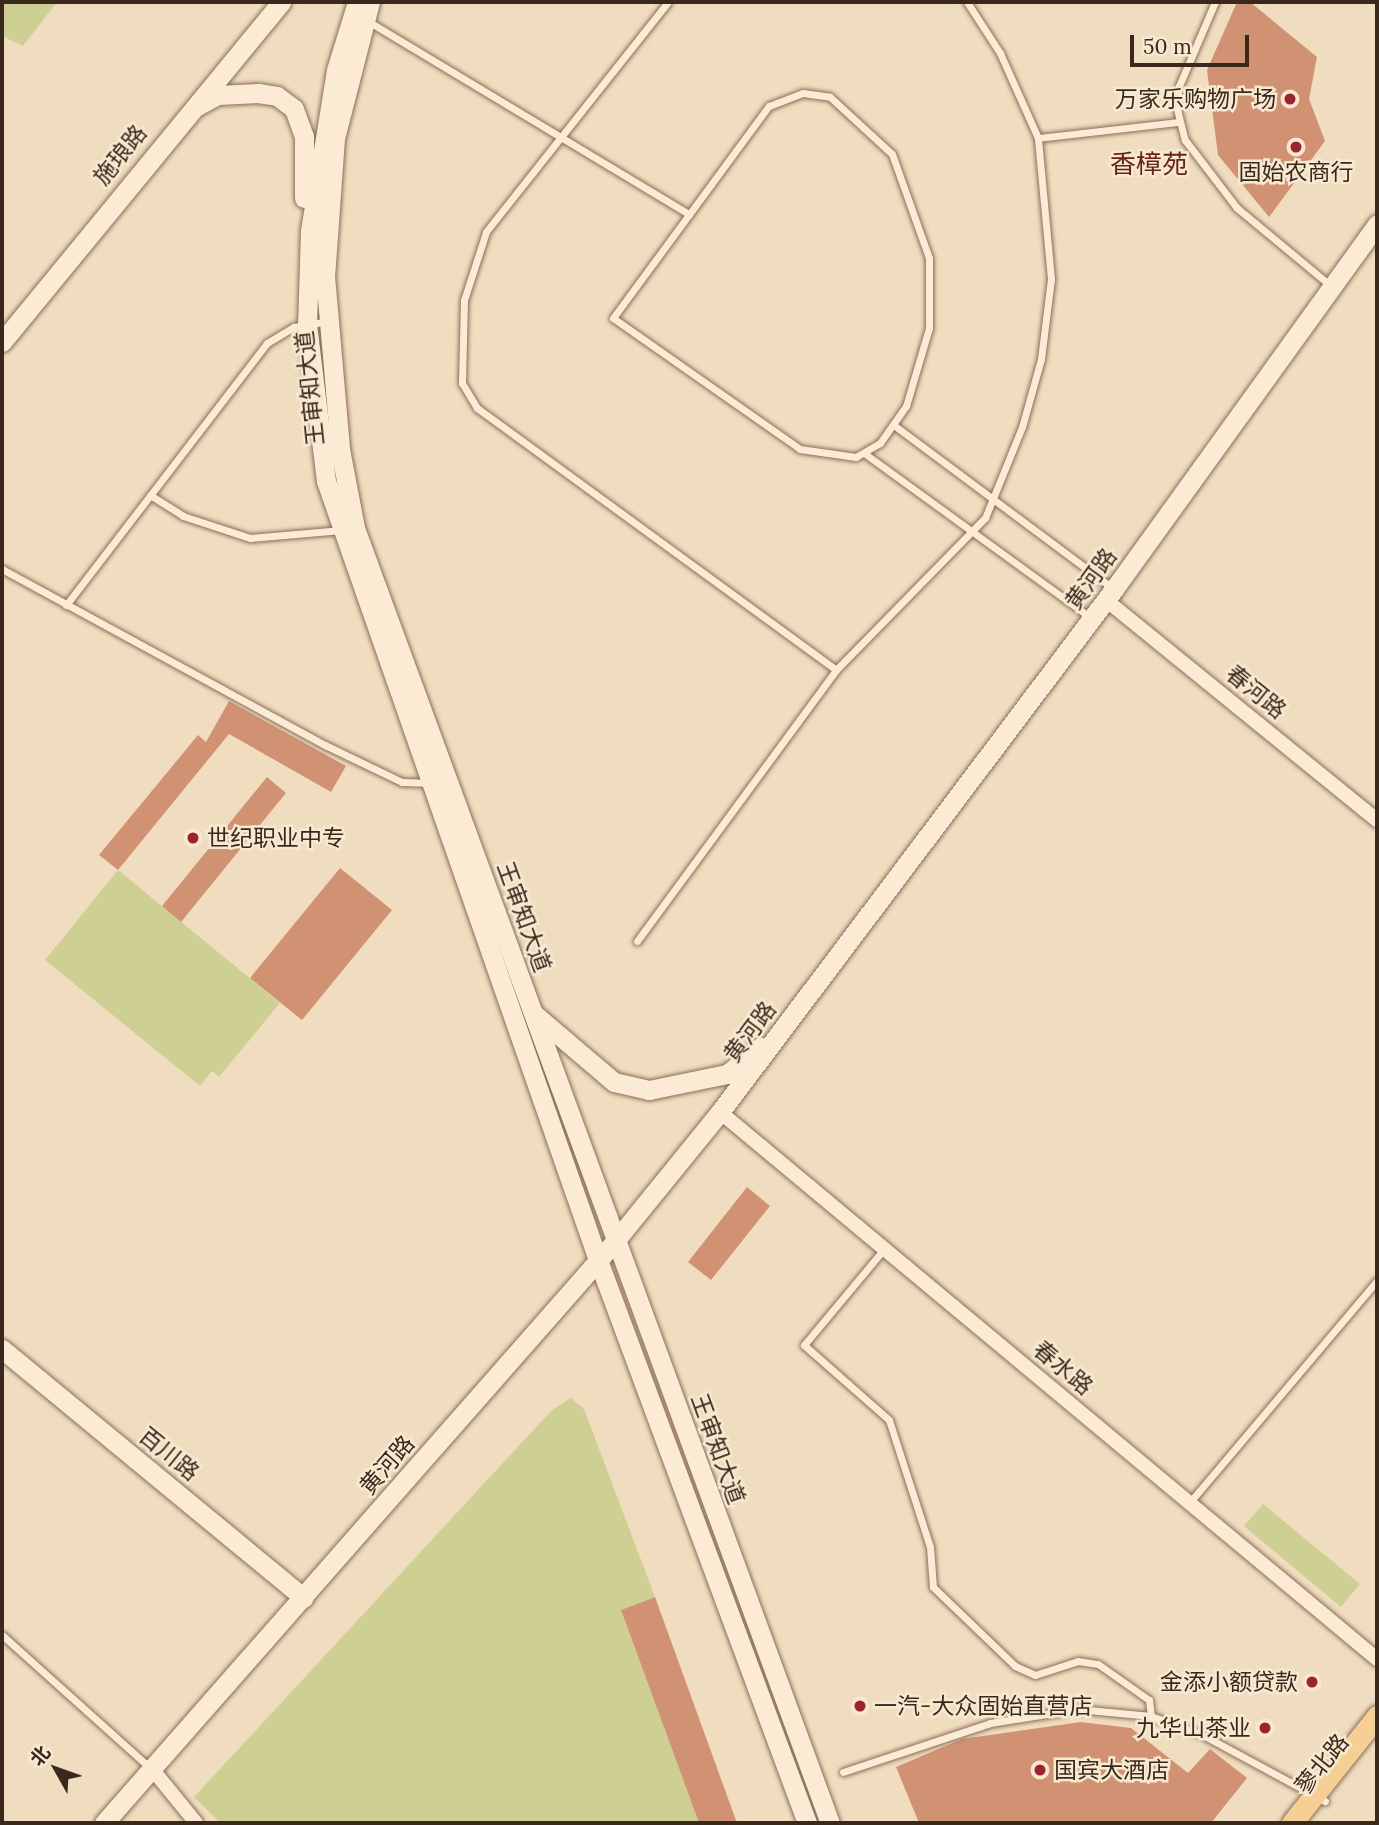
<!DOCTYPE html>
<meta charset="utf-8">
<style>
body{margin:0}
#map{position:relative;width:1379px;height:1825px;overflow:hidden;background:#f0ddc0;font-family:Lora,"Noto Sans SC",serif}
div>[style]{position:absolute}
[style*='--x']{left:calc(var(--x)*1px);top:calc(var(--y)*1px);width:calc(var(--w)*1px);rotate:calc(var(--a)*1deg)}
.green>*{inset:0;background:#cecf93}
.building>*{inset:0;background:#d19273}
.roads{filter:drop-shadow(0 0 2px #8b6e57) drop-shadow(0 0 2px #8b6e57)}
.lane>*{height:7px;margin:-3.5px;padding:0 3.5px;transform-origin:3.5px;border-radius:3.5px;background:#fbebd4}
.street>*{height:14px;margin:-7px;padding:0 7px;transform-origin:7px;border-radius:7px;background:#fbebd4}
.secondary>*{height:19px;margin:-9.5px;padding:0 9.5px;transform-origin:9.5px;border-radius:9.5px;background:#fbebd4}
.primary>*{height:21px;margin:-10.5px;padding:0 10.5px;transform-origin:10.5px;border-radius:10.5px;background:#f6cf95}
.dots>*{width:19px;height:19px;translate:-50% -50%;box-sizing:border-box;border:4px solid #f7e8d0;border-radius:50%}
span{translate:-50% -50%;white-space:nowrap;text-align:center;line-height:1.15;-webkit-text-stroke:5px #f7e8d0;paint-order:stroke}
.poi-label{font-size:23px;color:#39281c}
.right{translate:-100% -50%;text-align:right}
.left{translate:0 -50%;text-align:left}
.street-label{font-size:23px;color:#39281c}
.quarter-label{font-size:26px;color:#682219}
.frame{position:absolute;inset:0;border:4px solid #39281c;pointer-events:none}
.north{position:absolute;left:21px;top:1734px;width:70px;height:70px;-webkit-text-stroke:5px #f7e8d0;paint-order:stroke;rotate:310deg;font-size:19px;font-weight:700;line-height:28px;text-align:center;color:#39281c}
.north::after{content:'';display:block;margin:auto;width:24px;height:32px;background:#39281c;clip-path:polygon(50% 0,100% 100%,50% 72%,0 100%)}
.scale{position:absolute;left:1130px;top:35px;width:119px;height:32px;box-sizing:border-box;border:4px solid #39281c;border-top:0;padding-left:9px;font-size:21px;line-height:24px;white-space:nowrap;color:#39281c;-webkit-text-stroke:5px #f7e8d0;paint-order:stroke}
</style>
<div id="map">
<div class="green">
<i style="clip-path:polygon(2px 2px,57px 2px,23px 46px,2px 36px)"></i>
<i style="clip-path:polygon(118px 870px,280px 1003px,219px 1077px,212px 1071px,200px 1086px,45px 960px)"></i>
<i style="clip-path:polygon(571px 1398px,584px 1409px,655px 1597px,621px 1610px,699px 1823px,220px 1823px,194px 1797px,551px 1411px)"></i>
<i style="clip-path:polygon(1263px 1504px,1360px 1584px,1341px 1607px,1244px 1526px)"></i>
</div>
<div class="building">
<i style="clip-path:polygon(1237px 2px,1250px 2px,1317px 57px,1309px 99px,1325px 141px,1269px 217px,1218px 155px,1207px 70px)"></i>
<i style="clip-path:polygon(229px 701px,346px 766px,331px 792px,229px 734px,118px 870px,99px 855px,198px 735px,206px 742px)"></i>
<i style="clip-path:polygon(267px 777px,286px 793px,181px 922px,162px 906px)"></i>
<i style="clip-path:polygon(340px 868px,392px 910px,302px 1020px,250px 978px)"></i>
<i style="clip-path:polygon(747px 1187px,770px 1206px,711px 1280px,688px 1262px)"></i>
<i style="clip-path:polygon(655px 1597px,737px 1823px,699px 1823px,621px 1610px)"></i>
<i style="clip-path:polygon(1081px 1722px,1131px 1728px,1188px 1773px,1210px 1749px,1247px 1778px,1211px 1823px,919px 1823px,896px 1767px,962px 1739px)"></i>
</div>
<div class="roads">
<div class="lane">
<i style="--x:668;--y:2;--w:293;--a:128.4"></i>
<i style="--x:486;--y:232;--w:71;--a:107.9"></i>
<i style="--x:464;--y:300;--w:83;--a:91.4"></i>
<i style="--x:462;--y:383;--w:29;--a:59"></i>
<i style="--x:477;--y:408;--w:444;--a:36.1"></i>
<i style="--x:836;--y:670;--w:213;--a:-45.6"></i>
<i style="--x:985;--y:518;--w:98;--a:-67.9"></i>
<i style="--x:1022;--y:427;--w:71;--a:-74.4"></i>
<i style="--x:1041;--y:359;--w:81;--a:-82.9"></i>
<i style="--x:1051;--y:279;--w:142;--a:-95.3"></i>
<i style="--x:1038;--y:138;--w:93;--a:-114.1"></i>
<i style="--x:1000;--y:53;--w:61;--a:-122.9"></i>
<i style="--x:1215;--y:2;--w:91;--a:113.2"></i>
<i style="--x:1179;--y:86;--w:19;--a:99"></i>
<i style="--x:1176;--y:105;--w:36;--a:76"></i>
<i style="--x:1185;--y:140;--w:86;--a:52.6"></i>
<i style="--x:1237;--y:208;--w:122;--a:39.7"></i>
<i style="--x:366;--y:20;--w:377;--a:31"></i>
<i style="--x:803;--y:93;--w:27;--a:8"></i>
<i style="--x:830;--y:97;--w:84;--a:42.6"></i>
<i style="--x:892;--y:154;--w:110;--a:70.4"></i>
<i style="--x:929;--y:258;--w:70;--a:90"></i>
<i style="--x:929;--y:328;--w:81;--a:106.4"></i>
<i style="--x:906;--y:406;--w:45;--a:125.1"></i>
<i style="--x:880;--y:443;--w:28;--a:150"></i>
<i style="--x:856;--y:457;--w:57;--a:-171.9"></i>
<i style="--x:800;--y:449;--w:228;--a:-145"></i>
<i style="--x:613;--y:318;--w:263;--a:-53.7"></i>
<i style="--x:769;--y:106;--w:36;--a:-21"></i>
<i style="--x:1038;--y:138;--w:141;--a:-6.5"></i>
<i style="--x:895;--y:426;--w:273;--a:36.7"></i>
<i style="--x:864;--y:453;--w:279;--a:36"></i>
<i style="--x:150;--y:495;--w:39;--a:32"></i>
<i style="--x:183;--y:516;--w:71;--a:18.2"></i>
<i style="--x:250;--y:538;--w:92;--a:-5"></i>
<i style="--x:2;--y:569;--w:368;--a:28.6"></i>
<i style="--x:325;--y:745;--w:85;--a:25.7"></i>
<i style="--x:402;--y:782;--w:29;--a:2"></i>
<i style="--x:66;--y:605;--w:330;--a:-52.5"></i>
<i style="--x:267;--y:343;--w:31;--a:-31"></i>
<i style="--x:294;--y:327;--w:34;--a:-10"></i>
<i style="--x:637;--y:941;--w:336;--a:-53.7"></i>
<i style="--x:884;--y:1249;--w:125;--a:129.8"></i>
<i style="--x:804;--y:1345;--w:113;--a:41.4"></i>
<i style="--x:889;--y:1420;--w:133;--a:72.1"></i>
<i style="--x:930;--y:1547;--w:40;--a:85.7"></i>
<i style="--x:933;--y:1587;--w:114;--a:43.9"></i>
<i style="--x:1015;--y:1666;--w:22;--a:24"></i>
<i style="--x:1035;--y:1675;--w:45;--a:-18"></i>
<i style="--x:1078;--y:1661;--w:20;--a:9"></i>
<i style="--x:1098;--y:1664;--w:62;--a:35.2"></i>
<i style="--x:1149;--y:1700;--w:16;--a:83"></i>
<i style="--x:1190;--y:1502;--w:289;--a:-49.8"></i>
<i style="--x:2;--y:1635;--w:198;--a:41.9"></i>
<i style="--x:843;--y:1772;--w:155;--a:-18.4"></i>
<i style="--x:990;--y:1723;--w:89;--a:-9"></i>
<i style="--x:1078;--y:1709;--w:73;--a:5.5"></i>
<i style="--x:1151;--y:1716;--w:53;--a:19.8"></i>
<i style="--x:1201;--y:1734;--w:141;--a:28.4"></i>
</div>
<div class="street">
<i style="--x:1106;--y:600;--w:349;--a:39.1"></i>
<i style="--x:720;--y:1112;--w:855;--a:39.78"></i>
<i style="--x:153;--y:1770;--w:68;--a:50.9"></i>
</div>
<div class="secondary">
<i style="--x:357;--y:2;--w:71;--a:107.2"></i>
<i style="--x:336;--y:70;--w:163;--a:99.2"></i>
<i style="--x:310;--y:231;--w:93;--a:91.8"></i>
<i style="--x:307;--y:324;--w:158;--a:83.1"></i>
<i style="--x:326;--y:481;--w:825;--a:70.75"></i>
<i style="--x:598;--y:1260;--w:601;--a:69.63"></i>
<i style="--x:370;--y:2;--w:140;--a:104.4"></i>
<i style="--x:335;--y:138;--w:138;--a:94.1"></i>
<i style="--x:325;--y:276;--w:174;--a:85"></i>
<i style="--x:340;--y:449;--w:80;--a:79.2"></i>
<i style="--x:355;--y:528;--w:1379;--a:69.86"></i>
<i style="--x:197;--y:106;--w:24;--a:-28"></i>
<i style="--x:218;--y:95;--w:40;--a:-2.9"></i>
<i style="--x:258;--y:93;--w:19;--a:9"></i>
<i style="--x:277;--y:96;--w:21;--a:37"></i>
<i style="--x:294;--y:109;--w:30;--a:70"></i>
<i style="--x:304;--y:137;--w:61;--a:90"></i>
<i style="--x:2;--y:342;--w:440;--a:-50.6"></i>
<i style="--x:534;--y:1014;--w:105;--a:40.4"></i>
<i style="--x:614;--y:1082;--w:36;--a:13"></i>
<i style="--x:649;--y:1090;--w:80;--a:-11.6"></i>
<i style="--x:727;--y:1074;--w:43;--a:-39.3"></i>
<i style="--x:2;--y:1349;--w:391;--a:39.5"></i>
<i style="--x:104;--y:1823;--w:776;--a:-48.71"></i>
<i style="--x:616;--y:1240;--w:165;--a:-50.9"></i>
<i style="--x:720;--y:1112;--w:655;--a:-53.01"></i>
<i style="--x:1114;--y:589;--w:450;--a:-54.2"></i>
</div>
<div class="primary">
<i style="--x:1292;--y:1823;--w:137;--a:-51.5"></i>
</div>
</div>
<div class="dots">
<i style="left:1290px;top:99px;background:#9d232f"></i>
<i style="left:1296px;top:147px;background:#9d232f"></i>
<i style="left:193px;top:838px;background:#9d232f"></i>
<i style="left:1312px;top:1682px;background:#9d232f"></i>
<i style="left:860px;top:1706px;background:#9d232f"></i>
<i style="left:1265px;top:1728px;background:#9d232f"></i>
<i style="left:1040px;top:1770px;background:#9d232f"></i>
</div>
<div class="poi-label">
<span class="right" style="left:1276px;top:99px">万家乐购物广场</span>
<span style="left:1296px;top:172px">固始农商行</span>
<span class="left" style="left:207px;top:838px">世纪职业中专</span>
<span class="right" style="left:1298px;top:1682px">金添小额贷款</span>
<span class="left" style="left:874px;top:1706px">一汽-大众固始直营店</span>
<span class="right" style="left:1251px;top:1728px">九华山茶业</span>
<span class="left" style="left:1054px;top:1770px">国宾大酒店</span>
</div>
<div class="street-label">
<span style="left:120px;top:155px;rotate:-51deg">施琅路</span>
<span style="left:310px;top:388px;rotate:-96deg">王审知大道</span>
<span style="left:1091px;top:579px;rotate:-54deg">黄河路</span>
<span style="left:1256px;top:692px;rotate:39deg">春河路</span>
<span style="left:524px;top:917px;rotate:70deg">王审知大道</span>
<span style="left:750px;top:1032px;rotate:-53deg">黄河路</span>
<span style="left:1063px;top:1368px;rotate:40deg">春水路</span>
<span style="left:718px;top:1449px;rotate:70deg">王审知大道</span>
<span style="left:169px;top:1454px;rotate:39deg">百川路</span>
<span style="left:387px;top:1465px;rotate:-49deg">黄河路</span>
<span style="left:1322px;top:1764px;rotate:-51deg">蓼北路</span>
</div>
<div class="quarter-label">
<span style="left:1149px;top:164px">香樟苑</span>
</div>
<div class="frame"></div>
<div class="north">北</div>
<div class="scale">50 m</div>
</div>
